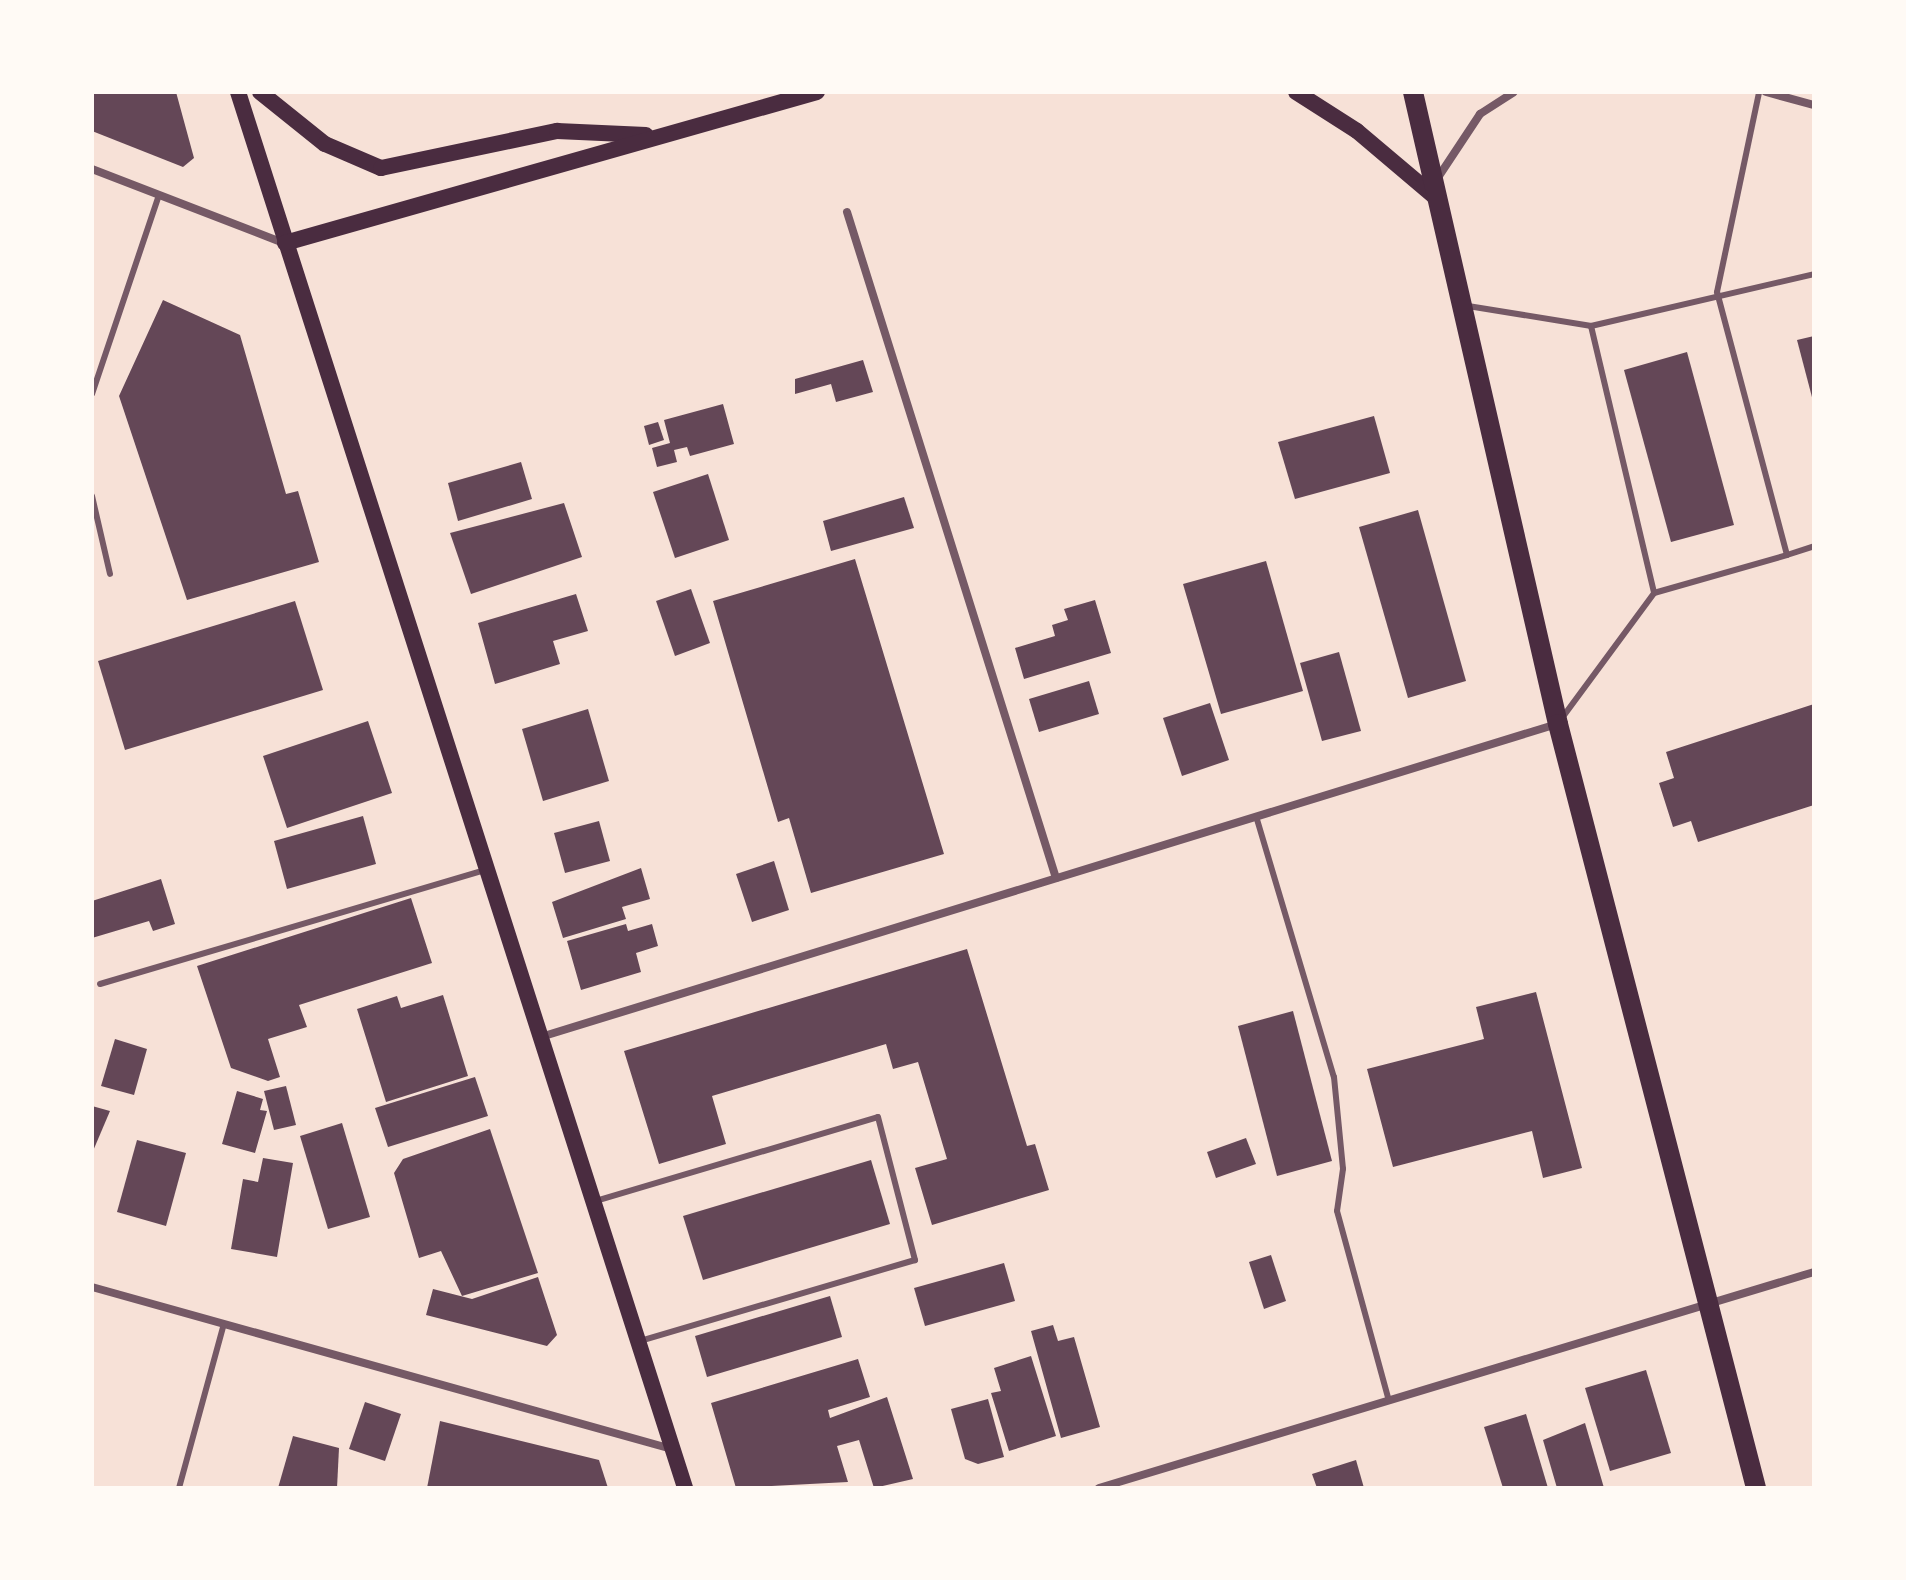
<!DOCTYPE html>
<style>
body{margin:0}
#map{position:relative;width:1906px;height:1580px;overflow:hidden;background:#f7e1d7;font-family:Roboto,sans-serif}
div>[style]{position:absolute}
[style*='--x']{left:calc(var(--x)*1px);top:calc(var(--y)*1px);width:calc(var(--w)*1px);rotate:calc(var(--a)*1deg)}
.building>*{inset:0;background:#644757}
.service>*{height:6px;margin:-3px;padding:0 3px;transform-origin:3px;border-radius:3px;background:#755966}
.minor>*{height:8px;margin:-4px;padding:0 4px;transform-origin:4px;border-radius:4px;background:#755966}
.secondary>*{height:16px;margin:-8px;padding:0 8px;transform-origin:8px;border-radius:8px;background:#4a2c40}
.primary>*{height:20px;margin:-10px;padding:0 10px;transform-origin:10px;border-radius:10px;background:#4a2c40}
span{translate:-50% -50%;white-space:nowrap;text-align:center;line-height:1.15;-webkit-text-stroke:7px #fffaf5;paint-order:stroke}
.frame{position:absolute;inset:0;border:94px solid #fffaf5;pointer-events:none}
</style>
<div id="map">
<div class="building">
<i style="clip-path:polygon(92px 92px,176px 92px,194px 158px,183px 167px,92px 131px)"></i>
<i style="clip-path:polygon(163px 300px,240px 335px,286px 494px,298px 491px,319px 562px,187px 600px,119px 396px)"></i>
<i style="clip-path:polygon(1814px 336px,1814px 401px,1813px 401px,1797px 340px)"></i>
<i style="clip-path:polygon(1687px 352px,1734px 525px,1671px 542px,1624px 370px)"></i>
<i style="clip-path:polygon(863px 360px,873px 392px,836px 402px,831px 384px,795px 394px,795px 379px)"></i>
<i style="clip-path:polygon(723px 404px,734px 444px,690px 456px,687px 447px,674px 450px,677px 462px,657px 467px,652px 448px,670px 443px,664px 420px)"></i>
<i style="clip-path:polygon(1374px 416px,1390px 473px,1295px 499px,1278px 442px)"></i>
<i style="clip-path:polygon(658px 422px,664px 440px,649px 445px,644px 426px)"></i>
<i style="clip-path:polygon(521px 462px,532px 499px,458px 521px,448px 483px)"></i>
<i style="clip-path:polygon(708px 474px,729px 540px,675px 558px,653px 492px)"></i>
<i style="clip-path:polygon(904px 497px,914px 528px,831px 551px,823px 521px)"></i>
<i style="clip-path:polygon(564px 503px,582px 557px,471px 594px,450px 533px)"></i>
<i style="clip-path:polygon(1418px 510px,1466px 681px,1408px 698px,1359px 527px)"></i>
<i style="clip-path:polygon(855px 559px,944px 854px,811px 893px,789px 818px,778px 822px,713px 601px)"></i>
<i style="clip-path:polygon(1266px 561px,1303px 691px,1221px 714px,1183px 584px)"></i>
<i style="clip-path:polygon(691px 589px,710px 643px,675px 656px,656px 601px)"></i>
<i style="clip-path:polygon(576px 594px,588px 631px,553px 641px,560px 664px,495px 684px,478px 623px)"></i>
<i style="clip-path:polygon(1095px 600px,1111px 653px,1024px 679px,1015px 648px,1055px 636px,1052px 625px,1068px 620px,1064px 609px)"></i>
<i style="clip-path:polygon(295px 601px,323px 690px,125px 750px,98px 661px)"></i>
<i style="clip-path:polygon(1339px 652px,1361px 731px,1322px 741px,1300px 663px)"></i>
<i style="clip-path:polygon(1089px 681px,1099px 714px,1039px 732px,1029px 699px)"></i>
<i style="clip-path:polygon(1210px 703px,1229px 760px,1182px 776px,1163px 718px)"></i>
<i style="clip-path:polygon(1814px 704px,1814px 805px,1698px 842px,1691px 821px,1673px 827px,1659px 783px,1674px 778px,1666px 752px)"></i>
<i style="clip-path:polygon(588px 709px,609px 781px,543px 801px,522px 729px)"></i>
<i style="clip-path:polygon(368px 721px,392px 793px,287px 828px,263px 756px)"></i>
<i style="clip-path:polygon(363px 816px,376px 864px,287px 889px,274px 841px)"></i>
<i style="clip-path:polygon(599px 821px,610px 861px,565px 873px,554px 833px)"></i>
<i style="clip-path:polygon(774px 861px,789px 910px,752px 922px,736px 874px)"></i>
<i style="clip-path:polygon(641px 868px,650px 899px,622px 907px,626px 919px,563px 938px,552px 902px)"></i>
<i style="clip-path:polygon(161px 879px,175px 924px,153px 931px,149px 921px,92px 938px,92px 901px)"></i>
<i style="clip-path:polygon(411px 898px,432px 963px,299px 1005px,307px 1027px,268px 1039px,280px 1077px,268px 1081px,231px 1068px,197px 966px)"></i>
<i style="clip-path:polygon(626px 924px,628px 931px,652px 924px,658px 946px,636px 953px,641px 972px,581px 990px,567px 941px)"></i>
<i style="clip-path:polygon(967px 949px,1027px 1146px,1035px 1144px,1049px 1190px,932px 1225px,915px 1168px,947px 1159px,918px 1062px,893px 1069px,886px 1044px,712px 1096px,726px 1144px,659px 1164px,624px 1051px)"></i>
<i style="clip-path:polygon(1536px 992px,1582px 1168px,1543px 1178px,1532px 1131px,1393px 1167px,1367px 1069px,1484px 1039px,1476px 1007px)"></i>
<i style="clip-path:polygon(443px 995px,468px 1076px,386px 1102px,357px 1009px,397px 996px,401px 1008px)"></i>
<i style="clip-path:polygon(1293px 1011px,1332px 1161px,1277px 1176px,1238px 1026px)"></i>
<i style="clip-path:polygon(115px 1039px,147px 1049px,134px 1095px,101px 1086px)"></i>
<i style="clip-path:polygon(475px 1077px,488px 1116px,388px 1147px,375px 1108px)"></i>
<i style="clip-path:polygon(286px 1086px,296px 1125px,274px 1130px,264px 1091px)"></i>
<i style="clip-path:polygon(237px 1091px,263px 1099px,260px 1110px,267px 1111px,255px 1153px,222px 1144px)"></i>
<i style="clip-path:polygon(92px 1106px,110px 1111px,93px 1151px,92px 1151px)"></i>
<i style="clip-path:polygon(342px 1123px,370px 1217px,328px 1229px,300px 1136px)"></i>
<i style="clip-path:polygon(490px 1129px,538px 1273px,462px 1296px,441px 1251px,419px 1258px,394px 1173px,403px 1159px)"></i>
<i style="clip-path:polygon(1246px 1138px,1256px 1164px,1216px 1178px,1207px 1152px)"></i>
<i style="clip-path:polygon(137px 1140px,186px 1153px,166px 1226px,117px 1212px)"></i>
<i style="clip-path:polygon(263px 1158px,293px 1163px,277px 1257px,231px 1249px,243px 1179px,258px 1182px)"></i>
<i style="clip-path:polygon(871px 1160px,890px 1224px,703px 1280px,683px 1216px)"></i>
<i style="clip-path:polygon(1271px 1255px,1286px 1301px,1264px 1309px,1249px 1262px)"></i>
<i style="clip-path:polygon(1004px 1263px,1015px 1301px,925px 1326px,914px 1288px)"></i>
<i style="clip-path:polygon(538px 1277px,557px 1335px,547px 1346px,426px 1315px,433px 1289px,472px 1299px)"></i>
<i style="clip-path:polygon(830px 1296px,842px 1337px,707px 1377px,695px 1336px)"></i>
<i style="clip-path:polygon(1053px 1325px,1058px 1341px,1074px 1337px,1100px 1427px,1061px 1438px,1031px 1331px)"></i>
<i style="clip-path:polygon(1031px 1356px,1056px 1436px,1009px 1451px,991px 1393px,1001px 1391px,994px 1368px)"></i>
<i style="clip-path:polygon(858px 1359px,870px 1397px,828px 1410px,830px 1418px,887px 1397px,913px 1479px,874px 1488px,859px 1440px,837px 1446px,848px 1482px,736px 1488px,711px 1403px)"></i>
<i style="clip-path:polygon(1646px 1370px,1671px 1453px,1610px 1471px,1585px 1388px)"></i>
<i style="clip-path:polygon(988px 1399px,1004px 1457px,978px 1464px,965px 1459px,951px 1409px)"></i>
<i style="clip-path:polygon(365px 1402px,401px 1414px,385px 1461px,349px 1449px)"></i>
<i style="clip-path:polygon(1526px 1414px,1548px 1488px,1503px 1488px,1484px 1427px)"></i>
<i style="clip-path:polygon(440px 1421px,599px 1460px,608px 1488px,427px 1488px)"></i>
<i style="clip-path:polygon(1585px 1423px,1604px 1488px,1557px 1488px,1543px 1440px)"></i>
<i style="clip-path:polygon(293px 1436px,339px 1448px,337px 1488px,278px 1488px)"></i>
<i style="clip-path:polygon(1356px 1460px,1364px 1488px,1317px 1488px,1312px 1474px)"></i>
</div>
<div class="service">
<i style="--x:1468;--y:306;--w:125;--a:9.2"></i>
<i style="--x:1591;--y:326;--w:229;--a:-13.1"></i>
<i style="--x:1591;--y:326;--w:274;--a:76.7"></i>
<i style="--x:92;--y:394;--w:210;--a:-71.4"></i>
<i style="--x:92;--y:496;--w:80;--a:77"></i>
<i style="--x:1787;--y:555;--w:28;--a:-18"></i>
<i style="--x:1562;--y:718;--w:155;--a:-53.6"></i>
<i style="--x:1654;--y:593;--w:138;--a:-15.9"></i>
<i style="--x:1787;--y:555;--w:272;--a:-104.9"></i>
<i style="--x:1717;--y:292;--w:204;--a:-78.1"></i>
<i style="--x:1256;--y:816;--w:272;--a:73.4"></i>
<i style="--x:1334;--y:1077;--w:92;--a:84.4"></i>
<i style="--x:1343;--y:1169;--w:42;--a:98.1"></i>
<i style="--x:1337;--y:1211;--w:197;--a:74.7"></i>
<i style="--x:100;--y:984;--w:402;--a:-16.5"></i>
<i style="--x:596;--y:1201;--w:294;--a:-16.6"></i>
<i style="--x:878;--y:1117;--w:148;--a:75.5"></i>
<i style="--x:915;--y:1260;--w:288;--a:163.6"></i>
<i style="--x:179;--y:1488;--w:170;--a:-74.7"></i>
</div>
<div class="minor">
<i style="--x:1766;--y:92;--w:50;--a:15.2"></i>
<i style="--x:92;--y:169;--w:206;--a:21.1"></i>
<i style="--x:1437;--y:179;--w:78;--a:-56.5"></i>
<i style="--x:1480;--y:114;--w:40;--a:-32.9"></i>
<i style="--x:847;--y:212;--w:698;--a:72.58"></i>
<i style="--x:544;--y:1036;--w:1060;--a:-17.12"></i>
<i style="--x:92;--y:1287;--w:602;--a:15.61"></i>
<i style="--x:1099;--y:1488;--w:747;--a:-16.81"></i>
</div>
<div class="secondary">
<i style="--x:238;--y:92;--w:1466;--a:72.24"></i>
<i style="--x:260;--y:92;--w:83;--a:38.7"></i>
<i style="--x:325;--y:144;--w:61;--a:23.2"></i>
<i style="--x:381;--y:168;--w:180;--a:-11.9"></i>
<i style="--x:557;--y:131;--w:89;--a:2.6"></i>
<i style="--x:1296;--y:92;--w:72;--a:32.6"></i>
<i style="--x:1357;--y:131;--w:102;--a:40.2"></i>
<i style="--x:285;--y:243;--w:553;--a:-15.85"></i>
</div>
<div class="primary">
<i style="--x:1413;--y:92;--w:648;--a:77.08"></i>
<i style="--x:1558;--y:724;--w:789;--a:75.47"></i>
</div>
<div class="frame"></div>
</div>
